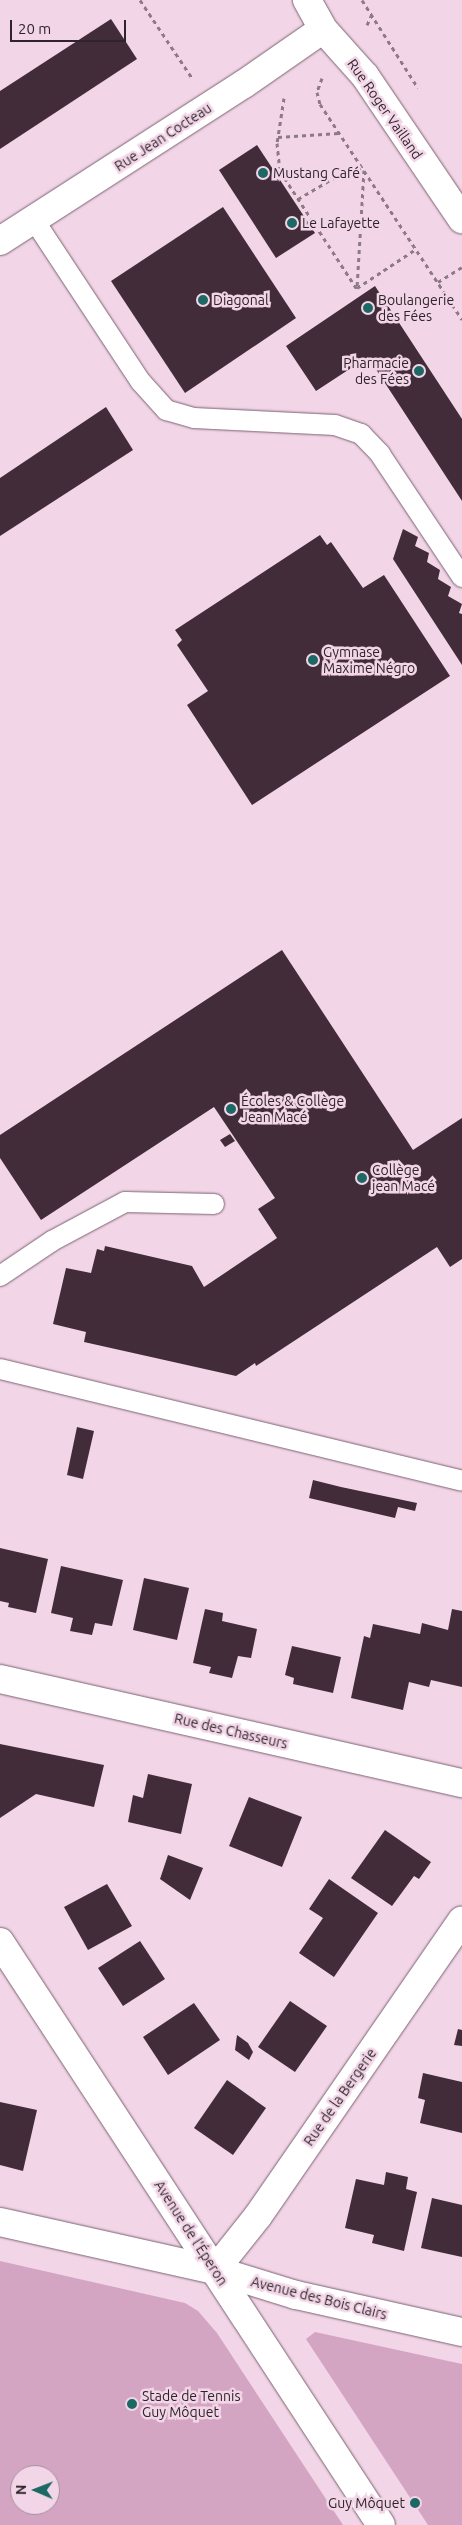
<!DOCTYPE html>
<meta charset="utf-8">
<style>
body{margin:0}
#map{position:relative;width:462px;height:2525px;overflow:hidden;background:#f2d6e7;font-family:Ubuntu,sans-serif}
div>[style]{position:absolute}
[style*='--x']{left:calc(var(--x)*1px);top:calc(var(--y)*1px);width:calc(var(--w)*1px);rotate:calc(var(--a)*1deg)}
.green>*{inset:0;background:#d4a5c3}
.building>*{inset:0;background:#422c3a}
.path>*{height:3px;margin-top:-1.5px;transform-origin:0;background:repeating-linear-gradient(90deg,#8d7a85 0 4px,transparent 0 8px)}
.roads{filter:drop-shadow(0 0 1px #7b6272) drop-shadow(0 0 1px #7b6272)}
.lane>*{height:20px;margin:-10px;padding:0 10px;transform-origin:10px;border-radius:10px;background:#fff}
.street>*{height:28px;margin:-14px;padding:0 14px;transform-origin:14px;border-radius:14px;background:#fff}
.secondary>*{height:28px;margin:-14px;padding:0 14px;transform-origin:14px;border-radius:14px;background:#fff}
.dots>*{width:14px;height:14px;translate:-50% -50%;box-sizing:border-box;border:2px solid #f2d6e7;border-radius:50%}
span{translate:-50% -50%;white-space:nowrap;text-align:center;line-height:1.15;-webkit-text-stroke:5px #f2d6e7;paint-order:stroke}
.street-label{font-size:14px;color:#2e242a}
.poi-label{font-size:14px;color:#2e242a}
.left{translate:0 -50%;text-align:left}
.right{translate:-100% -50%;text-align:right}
.north{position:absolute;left:10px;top:2465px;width:50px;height:50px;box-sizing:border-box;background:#f2d6e7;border:1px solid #a48f9b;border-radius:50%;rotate:271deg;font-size:14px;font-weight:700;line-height:20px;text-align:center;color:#2e242a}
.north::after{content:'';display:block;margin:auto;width:18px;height:22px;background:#1c6864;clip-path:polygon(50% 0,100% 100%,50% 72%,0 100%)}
.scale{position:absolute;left:10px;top:20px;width:116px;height:22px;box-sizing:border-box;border:2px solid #2e242a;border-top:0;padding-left:6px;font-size:15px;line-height:18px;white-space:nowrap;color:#2e242a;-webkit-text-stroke:4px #f2d6e7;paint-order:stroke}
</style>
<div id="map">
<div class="green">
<i style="clip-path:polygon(evenodd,0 2261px,185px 2303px,198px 2311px,217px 2333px,343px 2525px,0 2525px,0 2261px,20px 2475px,50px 2475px,50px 2505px,20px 2505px,20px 2475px)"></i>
<i style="clip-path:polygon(315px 2332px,462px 2364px,462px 2525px,428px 2525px,306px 2339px)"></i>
</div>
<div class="building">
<i style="clip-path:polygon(111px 19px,137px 59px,0 149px,0 91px)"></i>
<i style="clip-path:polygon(257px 145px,315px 233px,276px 258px,219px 170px)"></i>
<i style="clip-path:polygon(223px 207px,296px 318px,185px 393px,111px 281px)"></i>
<i style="clip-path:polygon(375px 286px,462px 419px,462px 501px,368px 357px,316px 391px,286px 346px)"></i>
<i style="clip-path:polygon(106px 407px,133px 450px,0 536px,0 478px)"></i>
<i style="clip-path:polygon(403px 529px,418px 537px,415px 546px,429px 553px,427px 562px,440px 570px,438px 579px,451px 587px,448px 596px,462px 604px,459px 613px,462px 614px,462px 665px,393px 559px)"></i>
<i style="clip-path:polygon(320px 535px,327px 545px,331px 542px,363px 588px,384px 575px,450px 676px,252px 805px,187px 705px,208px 691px,177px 645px,182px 640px,175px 630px)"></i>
<i style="clip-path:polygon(282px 950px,413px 1150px,462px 1118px,462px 1259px,450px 1267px,437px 1247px,256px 1366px,255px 1363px,236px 1376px,84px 1342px,86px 1332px,53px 1324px,66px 1268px,91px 1273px,97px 1249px,104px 1251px,105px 1246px,192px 1266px,204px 1287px,277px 1238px,258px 1209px,275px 1198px,214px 1107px,41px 1220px,0 1158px,0 1135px)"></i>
<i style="clip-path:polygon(230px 1134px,235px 1141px,225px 1147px,220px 1140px)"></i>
<i style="clip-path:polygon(77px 1427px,94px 1431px,83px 1479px,67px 1475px)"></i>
<i style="clip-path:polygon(313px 1480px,341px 1487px,417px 1503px,415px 1511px,398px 1507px,395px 1518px,309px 1498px)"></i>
<i style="clip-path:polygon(0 1548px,48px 1559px,36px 1613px,8px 1607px,9px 1603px,0 1601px)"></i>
<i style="clip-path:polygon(61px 1566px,123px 1580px,112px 1626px,95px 1623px,92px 1635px,70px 1631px,73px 1618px,51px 1613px)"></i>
<i style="clip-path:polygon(144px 1578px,189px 1588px,177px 1640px,133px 1630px)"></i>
<i style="clip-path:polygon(205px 1609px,223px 1613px,222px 1621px,257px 1629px,251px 1658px,238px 1656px,232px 1678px,209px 1673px,211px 1667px,193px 1663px)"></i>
<i style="clip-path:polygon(452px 1609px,462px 1611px,462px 1687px,431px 1680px,429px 1687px,409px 1682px,403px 1710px,351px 1698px,364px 1636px,370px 1638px,373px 1624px,420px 1634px,422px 1623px,448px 1630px)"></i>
<i style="clip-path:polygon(292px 1646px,341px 1657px,333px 1693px,293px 1684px,294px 1678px,285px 1675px)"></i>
<i style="clip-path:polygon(0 1744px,104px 1765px,94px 1807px,36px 1794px,0 1818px)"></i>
<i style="clip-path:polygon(148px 1774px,192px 1784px,181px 1834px,128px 1822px,133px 1795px,143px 1798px)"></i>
<i style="clip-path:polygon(249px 1797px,302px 1817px,282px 1867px,229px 1846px)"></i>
<i style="clip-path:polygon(385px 1830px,431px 1862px,419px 1879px,414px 1876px,392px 1906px,351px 1878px)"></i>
<i style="clip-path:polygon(168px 1855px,203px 1868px,190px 1900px,160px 1879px)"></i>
<i style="clip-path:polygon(329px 1879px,378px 1913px,334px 1977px,299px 1953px,323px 1918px,309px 1909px)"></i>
<i style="clip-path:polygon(107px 1884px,132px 1926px,88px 1950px,64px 1907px)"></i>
<i style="clip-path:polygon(140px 1941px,165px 1979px,123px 2006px,98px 1968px)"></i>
<i style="clip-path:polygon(290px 2001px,327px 2026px,295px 2072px,258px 2047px)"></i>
<i style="clip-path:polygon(194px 2003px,220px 2040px,168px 2075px,143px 2037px)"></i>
<i style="clip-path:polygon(458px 2029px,462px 2030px,462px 2046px,454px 2045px)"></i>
<i style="clip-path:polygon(237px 2035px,248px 2043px,253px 2052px,249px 2060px,235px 2050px)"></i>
<i style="clip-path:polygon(423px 2073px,462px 2082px,462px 2133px,420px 2123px,425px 2100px,418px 2098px)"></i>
<i style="clip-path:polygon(227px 2080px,266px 2108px,233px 2155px,194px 2128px)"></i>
<i style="clip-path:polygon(0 2102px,37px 2110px,23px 2171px,0 2165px)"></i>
<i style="clip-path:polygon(386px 2172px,408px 2177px,406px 2189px,417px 2192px,404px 2251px,372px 2243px,374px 2235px,345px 2228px,356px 2179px,384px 2185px)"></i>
<i style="clip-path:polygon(432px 2198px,462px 2205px,462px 2257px,421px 2248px)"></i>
</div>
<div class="path">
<i style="--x:140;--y:0;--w:94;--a:56.3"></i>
<i style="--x:362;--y:0;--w:104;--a:57.5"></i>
<i style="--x:367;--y:25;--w:10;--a:-66"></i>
<i style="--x:322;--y:78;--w:15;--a:110"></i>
<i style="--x:317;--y:92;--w:12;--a:76"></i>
<i style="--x:320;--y:104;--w:258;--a:56.6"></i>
<i style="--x:284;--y:98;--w:46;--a:98.8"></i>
<i style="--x:277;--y:143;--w:28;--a:84"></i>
<i style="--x:280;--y:171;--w:141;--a:56.9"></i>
<i style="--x:278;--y:137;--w:61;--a:-3.8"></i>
<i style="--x:298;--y:199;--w:59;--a:-30.5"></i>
<i style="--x:349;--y:169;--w:15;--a:4"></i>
<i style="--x:364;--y:170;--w:118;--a:93.4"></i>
<i style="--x:438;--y:282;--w:28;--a:-32"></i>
<i style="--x:357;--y:288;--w:71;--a:-33.5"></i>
</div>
<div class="roads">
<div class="lane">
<i style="--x:34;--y:220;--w:194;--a:56.6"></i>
<i style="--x:141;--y:382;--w:38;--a:48"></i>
<i style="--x:166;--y:410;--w:29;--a:16"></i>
<i style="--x:194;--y:418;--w:141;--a:2.8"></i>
<i style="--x:335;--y:425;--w:28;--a:19"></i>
<i style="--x:361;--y:434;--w:28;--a:46"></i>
<i style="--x:380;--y:454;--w:148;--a:56.3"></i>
<i style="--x:0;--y:1276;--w:63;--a:-33.9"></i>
<i style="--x:52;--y:1241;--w:83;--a:-28.1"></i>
<i style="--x:125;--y:1202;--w:89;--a:1.3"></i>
<i style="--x:0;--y:1369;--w:475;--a:13.6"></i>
</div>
<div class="street">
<i style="--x:307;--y:0;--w:33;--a:61"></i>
<i style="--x:323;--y:29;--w:63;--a:48.2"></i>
<i style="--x:365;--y:76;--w:173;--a:55.9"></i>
<i style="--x:0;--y:241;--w:290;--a:-32.8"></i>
<i style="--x:244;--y:84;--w:96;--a:-34.8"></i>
<i style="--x:0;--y:1679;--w:474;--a:12.7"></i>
<i style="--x:0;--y:2222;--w:220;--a:12.6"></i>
<i style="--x:215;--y:2270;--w:85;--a:17.2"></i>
<i style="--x:296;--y:2295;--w:170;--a:12.6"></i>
<i style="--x:215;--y:2270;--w:69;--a:-51.5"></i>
<i style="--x:258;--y:2216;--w:359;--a:-55.4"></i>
</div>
<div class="secondary">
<i style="--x:0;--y:1942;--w:696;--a:56.83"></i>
</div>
</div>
<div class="dots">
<i style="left:263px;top:173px;background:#1c6864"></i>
<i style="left:292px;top:223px;background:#1c6864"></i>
<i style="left:203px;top:300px;background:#1c6864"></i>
<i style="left:368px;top:308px;background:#1c6864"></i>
<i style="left:419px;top:371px;background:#1c6864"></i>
<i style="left:313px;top:660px;background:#1c6864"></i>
<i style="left:231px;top:1109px;background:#1c6864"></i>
<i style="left:362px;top:1178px;background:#1c6864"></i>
<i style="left:132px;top:2404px;background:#1c6864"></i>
<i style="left:415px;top:2503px;background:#1c6864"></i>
</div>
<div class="street-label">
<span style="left:385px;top:109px;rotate:55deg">Rue Roger Vailland</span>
<span style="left:163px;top:137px;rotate:-33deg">Rue Jean Cocteau</span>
<span style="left:231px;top:1731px;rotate:13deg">Rue des Chasseurs</span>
<span style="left:340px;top:2097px;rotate:-55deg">Rue de la Bergerie</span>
<span style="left:191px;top:2233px;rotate:57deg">Avenue de l'Éperon</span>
<span style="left:319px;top:2298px;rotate:14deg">Avenue des Bois Clairs</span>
</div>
<div class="poi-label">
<span class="left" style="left:273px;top:173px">Mustang Café</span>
<span class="left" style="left:302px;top:223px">Le Lafayette</span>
<span class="left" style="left:213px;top:300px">Diagonal</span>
<span class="left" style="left:378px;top:308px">Boulangerie<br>des Fées</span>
<span class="right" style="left:409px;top:371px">Pharmacie<br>des Fées</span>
<span class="left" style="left:323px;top:660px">Gymnase<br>Maxime Négro</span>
<span class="left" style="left:241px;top:1109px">Écoles &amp; Collège<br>Jean Macé</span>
<span class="left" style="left:372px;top:1178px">Collège<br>jean Macé</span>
<span class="left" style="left:142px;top:2404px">Stade de Tennis<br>Guy Môquet</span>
<span class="right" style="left:405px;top:2503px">Guy Môquet</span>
</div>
<div class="north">N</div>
<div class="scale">20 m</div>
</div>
